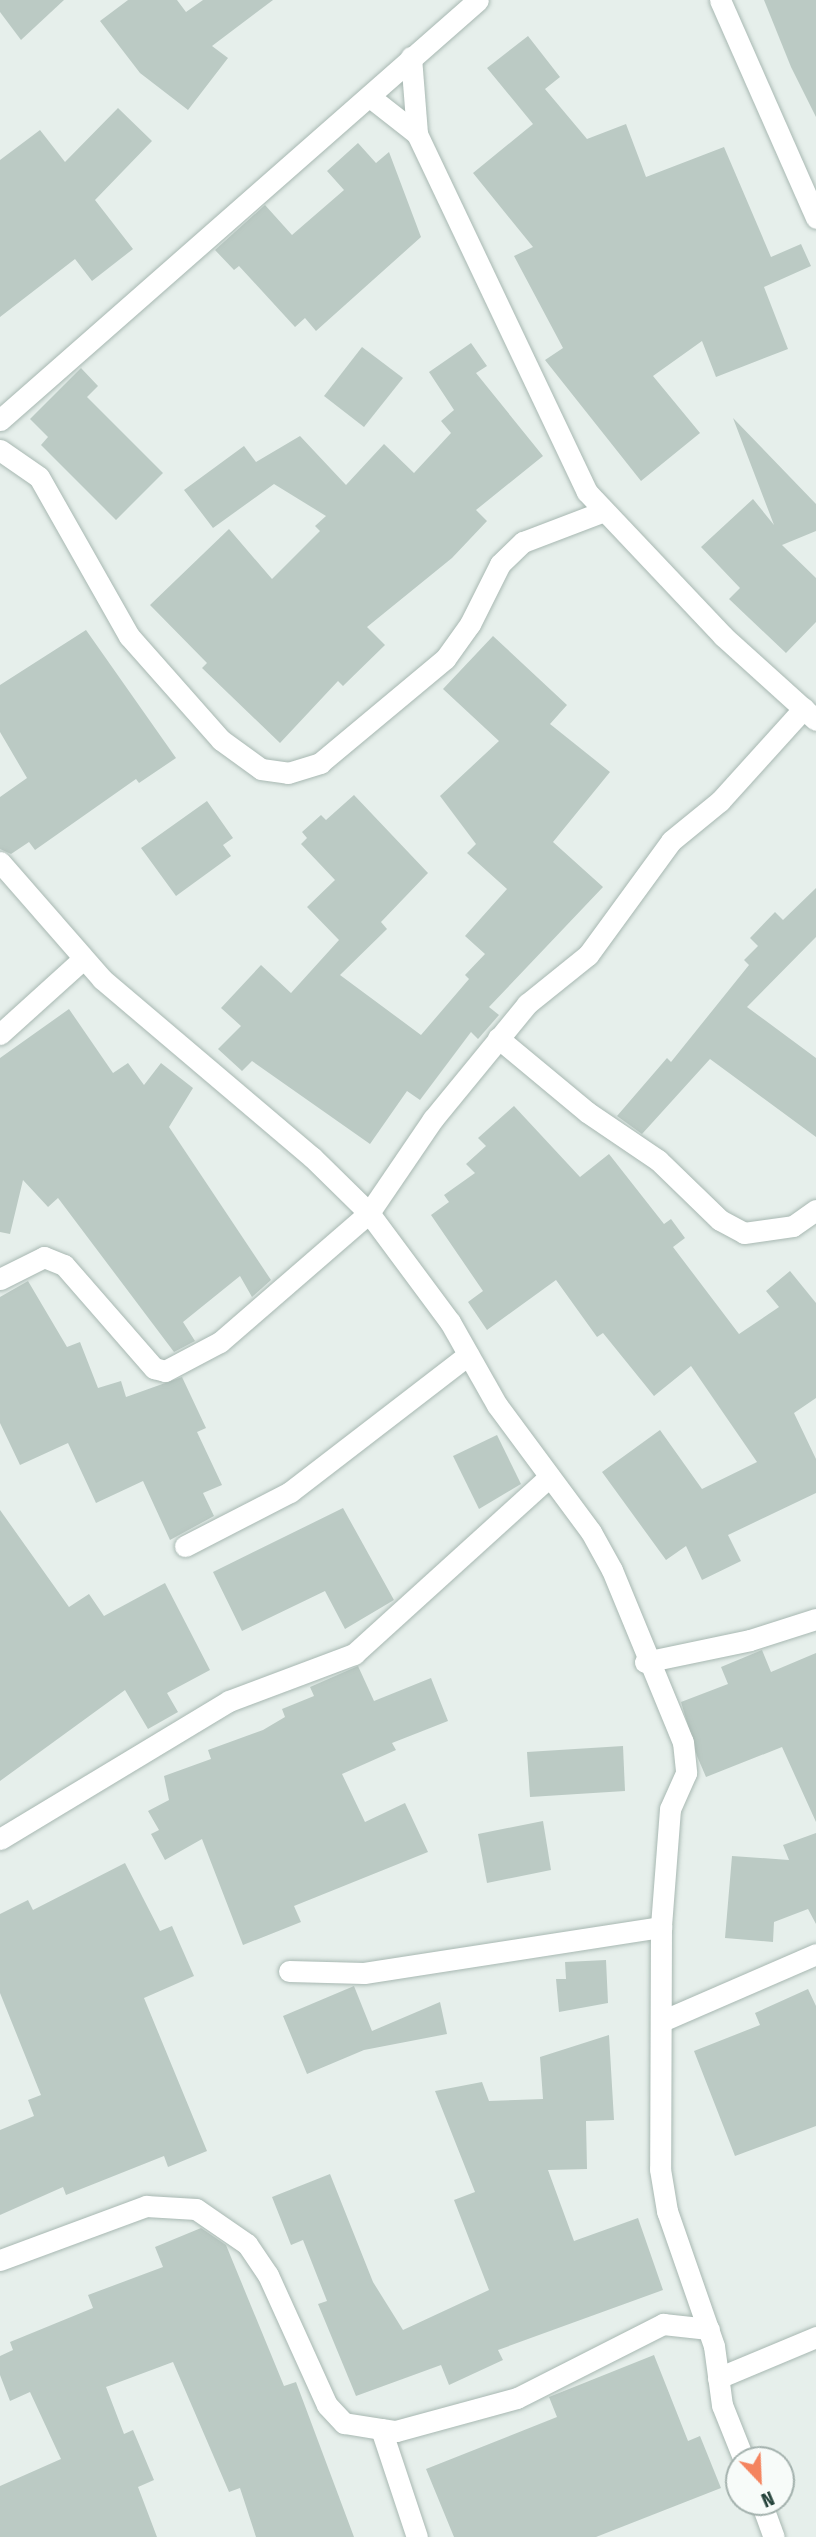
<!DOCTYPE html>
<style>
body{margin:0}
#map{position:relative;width:816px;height:2537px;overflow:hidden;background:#e6efeb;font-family:"Fira Sans Condensed",sans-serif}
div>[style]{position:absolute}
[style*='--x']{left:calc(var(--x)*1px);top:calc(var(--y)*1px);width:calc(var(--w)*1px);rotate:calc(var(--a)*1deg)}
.building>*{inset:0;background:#bbcac4}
.roads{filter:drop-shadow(0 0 2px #a8b8b2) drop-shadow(0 0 2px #a8b8b2)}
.minor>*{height:21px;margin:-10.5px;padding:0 10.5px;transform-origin:10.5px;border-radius:10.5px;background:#fff}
span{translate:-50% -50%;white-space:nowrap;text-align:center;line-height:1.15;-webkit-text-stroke:5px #f7fbf9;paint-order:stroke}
.north{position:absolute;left:725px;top:2446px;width:70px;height:70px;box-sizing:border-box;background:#f7fbf9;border:2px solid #a3b1ad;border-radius:50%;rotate:157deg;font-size:19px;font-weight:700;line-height:28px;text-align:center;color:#24423a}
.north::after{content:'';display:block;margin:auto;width:24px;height:32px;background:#f4845f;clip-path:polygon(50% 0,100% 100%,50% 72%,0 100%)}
</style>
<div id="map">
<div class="building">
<i style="clip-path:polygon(0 0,64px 0,21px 40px,0 12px)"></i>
<i style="clip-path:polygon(128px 0,177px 0,186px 12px,203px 0,273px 0,212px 46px,228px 58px,188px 110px,140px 73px,100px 21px)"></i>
<i style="clip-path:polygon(764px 0,816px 0,816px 117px,791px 67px)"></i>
<i style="clip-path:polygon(528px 36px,560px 77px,545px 89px,587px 139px,626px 124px,646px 177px,724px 147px,771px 257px,801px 244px,811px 266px,764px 287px,788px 349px,716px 377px,702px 341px,653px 376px,700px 433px,641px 481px,545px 360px,563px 348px,514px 256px,533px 247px,473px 173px,533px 124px,487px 68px)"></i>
<i style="clip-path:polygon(118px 108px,152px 141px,95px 200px,133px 249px,92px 281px,75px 259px,0 317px,0 160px,40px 130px,65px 162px)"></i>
<i style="clip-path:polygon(358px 143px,376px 163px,389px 152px,421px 237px,316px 331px,305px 318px,295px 327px,239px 266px,234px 270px,215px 250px,265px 205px,292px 235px,344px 190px,327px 171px)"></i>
<i style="clip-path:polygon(471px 343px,487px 366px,476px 373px,543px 456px,476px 510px,487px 521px,452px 558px,367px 627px,385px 645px,343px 686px,338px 681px,280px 743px,202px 668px,207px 663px,150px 605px,229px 529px,272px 579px,320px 531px,315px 526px,326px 516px,274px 484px,213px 528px,184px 490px,244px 446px,256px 462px,300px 436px,346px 485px,384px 444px,414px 473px,451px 433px,441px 421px,454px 410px,429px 372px)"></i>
<i style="clip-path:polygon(362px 347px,403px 378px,364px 427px,324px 396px)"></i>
<i style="clip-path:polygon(81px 368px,98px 386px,87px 397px,163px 473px,116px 520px,41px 445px,48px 437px,30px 419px)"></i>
<i style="clip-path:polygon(733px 418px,816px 504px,816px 531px,782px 545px,816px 578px,816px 622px,786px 653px,729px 599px,740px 588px,701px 547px,753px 499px,774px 525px)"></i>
<i style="clip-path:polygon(86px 630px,176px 758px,139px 783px,136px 779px,35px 850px,29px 842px,11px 854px,0 849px,0 797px,27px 778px,0 732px,0 685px)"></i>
<i style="clip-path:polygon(493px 636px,567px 705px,550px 724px,610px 772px,553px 842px,603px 887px,489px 1007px,499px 1015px,478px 1039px,471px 1032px,420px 1100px,407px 1091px,370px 1144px,252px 1061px,242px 1071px,218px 1049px,241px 1026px,221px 1008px,261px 965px,291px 993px,339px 940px,307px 907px,335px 880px,301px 844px,307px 838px,302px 832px,321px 815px,326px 820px,354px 795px,428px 873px,381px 922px,387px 929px,340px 975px,421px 1035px,469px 979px,465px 975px,485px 954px,465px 936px,507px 889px,467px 853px,476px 844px,440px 796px,499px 741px,443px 689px)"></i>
<i style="clip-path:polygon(207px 801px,233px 838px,223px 845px,231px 856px,176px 896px,141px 848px)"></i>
<i style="clip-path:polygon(816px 888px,816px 937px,747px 1007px,816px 1058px,816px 1137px,710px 1059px,642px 1134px,617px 1116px,667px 1058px,671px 1062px,749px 965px,744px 960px,758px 946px,750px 938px,775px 912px,783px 920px)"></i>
<i style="clip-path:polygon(69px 1009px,113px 1073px,128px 1063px,144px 1085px,161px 1063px,193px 1088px,169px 1127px,271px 1280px,252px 1297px,240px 1276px,183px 1322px,195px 1341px,174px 1352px,58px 1198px,48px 1207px,23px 1180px,10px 1234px,0 1232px,0 1058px)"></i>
<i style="clip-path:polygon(514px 1106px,580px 1177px,609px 1154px,664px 1224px,671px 1219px,685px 1238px,673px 1247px,739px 1334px,779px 1307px,766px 1291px,790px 1271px,816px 1303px,816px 1398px,794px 1413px,816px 1459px,816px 1493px,728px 1535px,741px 1561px,702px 1580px,686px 1546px,666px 1560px,602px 1472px,660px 1430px,702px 1489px,757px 1462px,691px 1366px,654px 1396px,603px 1333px,597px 1337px,556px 1280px,487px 1330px,468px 1302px,483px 1291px,431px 1215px,449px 1202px,444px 1195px,475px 1173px,466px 1164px,486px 1146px,478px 1138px)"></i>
<i style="clip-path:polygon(28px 1281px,67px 1347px,80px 1342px,98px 1388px,121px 1381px,126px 1397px,182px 1377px,206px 1428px,197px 1432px,222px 1485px,203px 1493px,214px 1516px,170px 1540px,143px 1481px,96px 1503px,68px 1443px,20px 1465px,0 1423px,0 1297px)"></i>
<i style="clip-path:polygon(497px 1435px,521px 1484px,479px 1509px,453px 1456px)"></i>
<i style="clip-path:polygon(343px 1508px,394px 1600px,345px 1629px,325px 1591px,242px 1631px,213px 1572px)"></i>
<i style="clip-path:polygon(0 1510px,69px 1607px,89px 1594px,104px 1616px,165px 1583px,210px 1670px,167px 1693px,178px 1712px,148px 1729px,125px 1690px,0 1781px)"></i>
<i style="clip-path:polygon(762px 1650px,771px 1672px,816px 1653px,816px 1822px,782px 1747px,706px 1777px,697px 1756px,681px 1702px,728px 1684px,721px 1667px)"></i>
<i style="clip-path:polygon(358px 1666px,374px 1701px,431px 1678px,448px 1721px,392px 1743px,396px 1750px,342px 1774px,365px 1822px,405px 1803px,428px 1852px,294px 1906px,301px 1922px,243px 1945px,202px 1839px,165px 1860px,151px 1834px,159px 1830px,148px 1811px,169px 1800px,164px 1776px,211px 1759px,208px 1750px,263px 1730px,285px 1717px,282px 1709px,314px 1696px,310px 1687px)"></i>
<i style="clip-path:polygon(623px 1746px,625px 1791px,530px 1797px,527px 1752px)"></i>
<i style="clip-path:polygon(543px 1821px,551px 1870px,487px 1883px,478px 1834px)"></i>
<i style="clip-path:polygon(816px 1833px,816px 1924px,808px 1909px,774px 1922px,773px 1942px,725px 1938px,732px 1856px,789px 1860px,783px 1845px)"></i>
<i style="clip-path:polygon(125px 1863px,160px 1931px,172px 1926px,194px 1976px,144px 1998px,207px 2151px,168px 2167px,164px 2156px,66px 2195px,63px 2187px,0 2215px,0 2130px,34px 2116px,28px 2100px,41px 2095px,0 1993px,0 1914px,28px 1900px,33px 1910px)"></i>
<i style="clip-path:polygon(606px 1960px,608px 2003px,559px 2012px,556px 1979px,566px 1979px,565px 1962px)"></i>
<i style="clip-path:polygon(354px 1986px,372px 2031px,440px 2002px,447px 2034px,364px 2050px,307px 2074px,283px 2016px)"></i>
<i style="clip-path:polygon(808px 1989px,816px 2006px,816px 2126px,735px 2156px,694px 2051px,760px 2025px,755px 2013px)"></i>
<i style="clip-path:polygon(609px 2035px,614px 2120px,586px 2121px,587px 2169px,548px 2170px,574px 2241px,638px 2218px,663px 2290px,498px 2350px,503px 2360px,449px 2385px,441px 2365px,356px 2396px,318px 2304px,327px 2301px,303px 2240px,291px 2245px,272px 2197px,330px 2174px,373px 2282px,403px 2330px,489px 2290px,454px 2200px,475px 2192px,435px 2091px,482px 2082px,489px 2101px,543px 2099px,540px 2057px)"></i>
<i style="clip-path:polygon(201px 2228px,226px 2245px,284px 2386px,296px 2382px,354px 2537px,256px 2537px,240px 2488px,229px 2492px,173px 2362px,106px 2387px,124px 2434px,133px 2430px,154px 2480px,138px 2487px,157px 2537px,0 2537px,0 2486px,61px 2459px,30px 2392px,10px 2401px,0 2375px,0 2356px,13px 2350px,10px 2342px,93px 2308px,88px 2295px,163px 2267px,155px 2247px)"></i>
<i style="clip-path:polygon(654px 2355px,688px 2441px,700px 2436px,721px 2488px,596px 2537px,454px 2537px,426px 2469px,557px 2417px,549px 2397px)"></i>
</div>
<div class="roads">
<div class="minor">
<i style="--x:720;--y:0;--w:238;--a:66.2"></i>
<i style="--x:411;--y:57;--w:77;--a:85.5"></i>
<i style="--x:417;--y:134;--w:396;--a:64.6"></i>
<i style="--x:587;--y:492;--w:198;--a:46.6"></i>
<i style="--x:723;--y:636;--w:125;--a:42.1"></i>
<i style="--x:370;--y:97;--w:60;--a:38.2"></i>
<i style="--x:0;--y:420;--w:636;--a:-41.3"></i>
<i style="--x:0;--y:450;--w:47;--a:34.7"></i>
<i style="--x:39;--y:477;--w:183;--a:60.5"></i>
<i style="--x:129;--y:636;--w:139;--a:48.5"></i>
<i style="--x:221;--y:740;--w:49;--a:35.9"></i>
<i style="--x:261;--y:769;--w:27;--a:8"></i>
<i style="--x:288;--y:773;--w:34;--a:-17"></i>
<i style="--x:320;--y:763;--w:163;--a:-39.8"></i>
<i style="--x:445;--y:659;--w:43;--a:-54.5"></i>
<i style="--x:470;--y:624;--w:67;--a:-63.4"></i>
<i style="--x:500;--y:564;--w:32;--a:-44"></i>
<i style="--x:523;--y:542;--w:87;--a:-20.9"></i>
<i style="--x:0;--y:862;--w:155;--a:48.9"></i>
<i style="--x:102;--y:979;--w:275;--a:40.3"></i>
<i style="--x:312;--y:1157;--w:80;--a:44.5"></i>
<i style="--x:369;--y:1213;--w:136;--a:53.4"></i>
<i style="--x:450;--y:1322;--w:95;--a:60.5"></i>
<i style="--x:497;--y:1405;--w:158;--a:53.5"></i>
<i style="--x:591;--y:1532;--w:43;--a:61.1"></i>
<i style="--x:612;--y:1570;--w:186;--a:67.6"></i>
<i style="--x:683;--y:1742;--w:31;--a:84"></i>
<i style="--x:686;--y:1773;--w:39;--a:114"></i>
<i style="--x:670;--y:1809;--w:118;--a:94.4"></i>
<i style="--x:661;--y:1927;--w:242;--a:90.2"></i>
<i style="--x:660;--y:2169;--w:43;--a:80.5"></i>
<i style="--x:667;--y:2211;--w:143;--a:70.8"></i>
<i style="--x:714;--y:2346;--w:60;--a:82.3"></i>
<i style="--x:722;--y:2405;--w:59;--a:68.2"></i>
<i style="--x:0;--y:1034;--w:112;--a:-42.1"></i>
<i style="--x:498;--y:1038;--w:116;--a:39.7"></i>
<i style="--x:587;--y:1112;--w:86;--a:34.1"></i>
<i style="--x:658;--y:1160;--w:86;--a:44.1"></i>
<i style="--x:720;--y:1220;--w:27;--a:28"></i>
<i style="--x:744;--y:1233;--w:49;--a:-8.1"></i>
<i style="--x:793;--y:1226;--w:28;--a:-35"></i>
<i style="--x:0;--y:1279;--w:49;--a:-26.6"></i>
<i style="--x:44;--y:1257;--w:22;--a:22"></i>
<i style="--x:64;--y:1265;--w:137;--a:48.9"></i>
<i style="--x:154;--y:1368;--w:11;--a:15"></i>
<i style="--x:165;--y:1371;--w:62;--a:-27.8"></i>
<i style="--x:220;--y:1342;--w:197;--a:-40.9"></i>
<i style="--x:369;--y:1213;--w:114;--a:-55.8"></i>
<i style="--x:433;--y:1119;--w:149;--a:-50.7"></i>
<i style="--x:527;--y:1004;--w:78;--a:-38.8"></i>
<i style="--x:588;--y:955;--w:141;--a:-53.9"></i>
<i style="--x:671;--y:841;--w:63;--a:-39.2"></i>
<i style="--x:720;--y:801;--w:125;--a:-47.9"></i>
<i style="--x:185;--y:1546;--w:118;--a:-27.2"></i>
<i style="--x:290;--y:1492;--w:225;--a:-37.6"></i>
<i style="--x:645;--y:1662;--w:107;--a:-11.8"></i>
<i style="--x:750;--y:1640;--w:69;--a:-17.7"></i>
<i style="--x:0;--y:1839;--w:267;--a:-31.1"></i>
<i style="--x:229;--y:1701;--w:134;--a:-20.6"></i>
<i style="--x:354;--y:1654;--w:263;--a:-42.2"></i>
<i style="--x:289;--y:1971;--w:75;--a:1.5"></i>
<i style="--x:364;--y:1973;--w:301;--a:-8.8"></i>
<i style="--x:662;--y:2021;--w:168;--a:-23.5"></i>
<i style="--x:0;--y:2260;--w:156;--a:-20.3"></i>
<i style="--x:146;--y:2206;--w:50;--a:3.4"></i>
<i style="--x:196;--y:2209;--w:62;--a:34.5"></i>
<i style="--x:247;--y:2244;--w:37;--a:56"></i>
<i style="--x:268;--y:2275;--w:143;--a:65.6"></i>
<i style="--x:327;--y:2405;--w:25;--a:47"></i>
<i style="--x:344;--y:2423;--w:37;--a:9"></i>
<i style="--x:381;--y:2429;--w:15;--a:8"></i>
<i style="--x:396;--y:2431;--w:125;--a:-15.3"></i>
<i style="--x:517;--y:2398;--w:164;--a:-26.9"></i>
<i style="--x:663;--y:2324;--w:46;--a:6.2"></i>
<i style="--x:718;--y:2378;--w:106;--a:-22.7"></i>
<i style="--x:381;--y:2429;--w:114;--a:71.6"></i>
<i style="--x:761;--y:2502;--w:37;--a:70"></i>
</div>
</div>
<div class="north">N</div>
</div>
